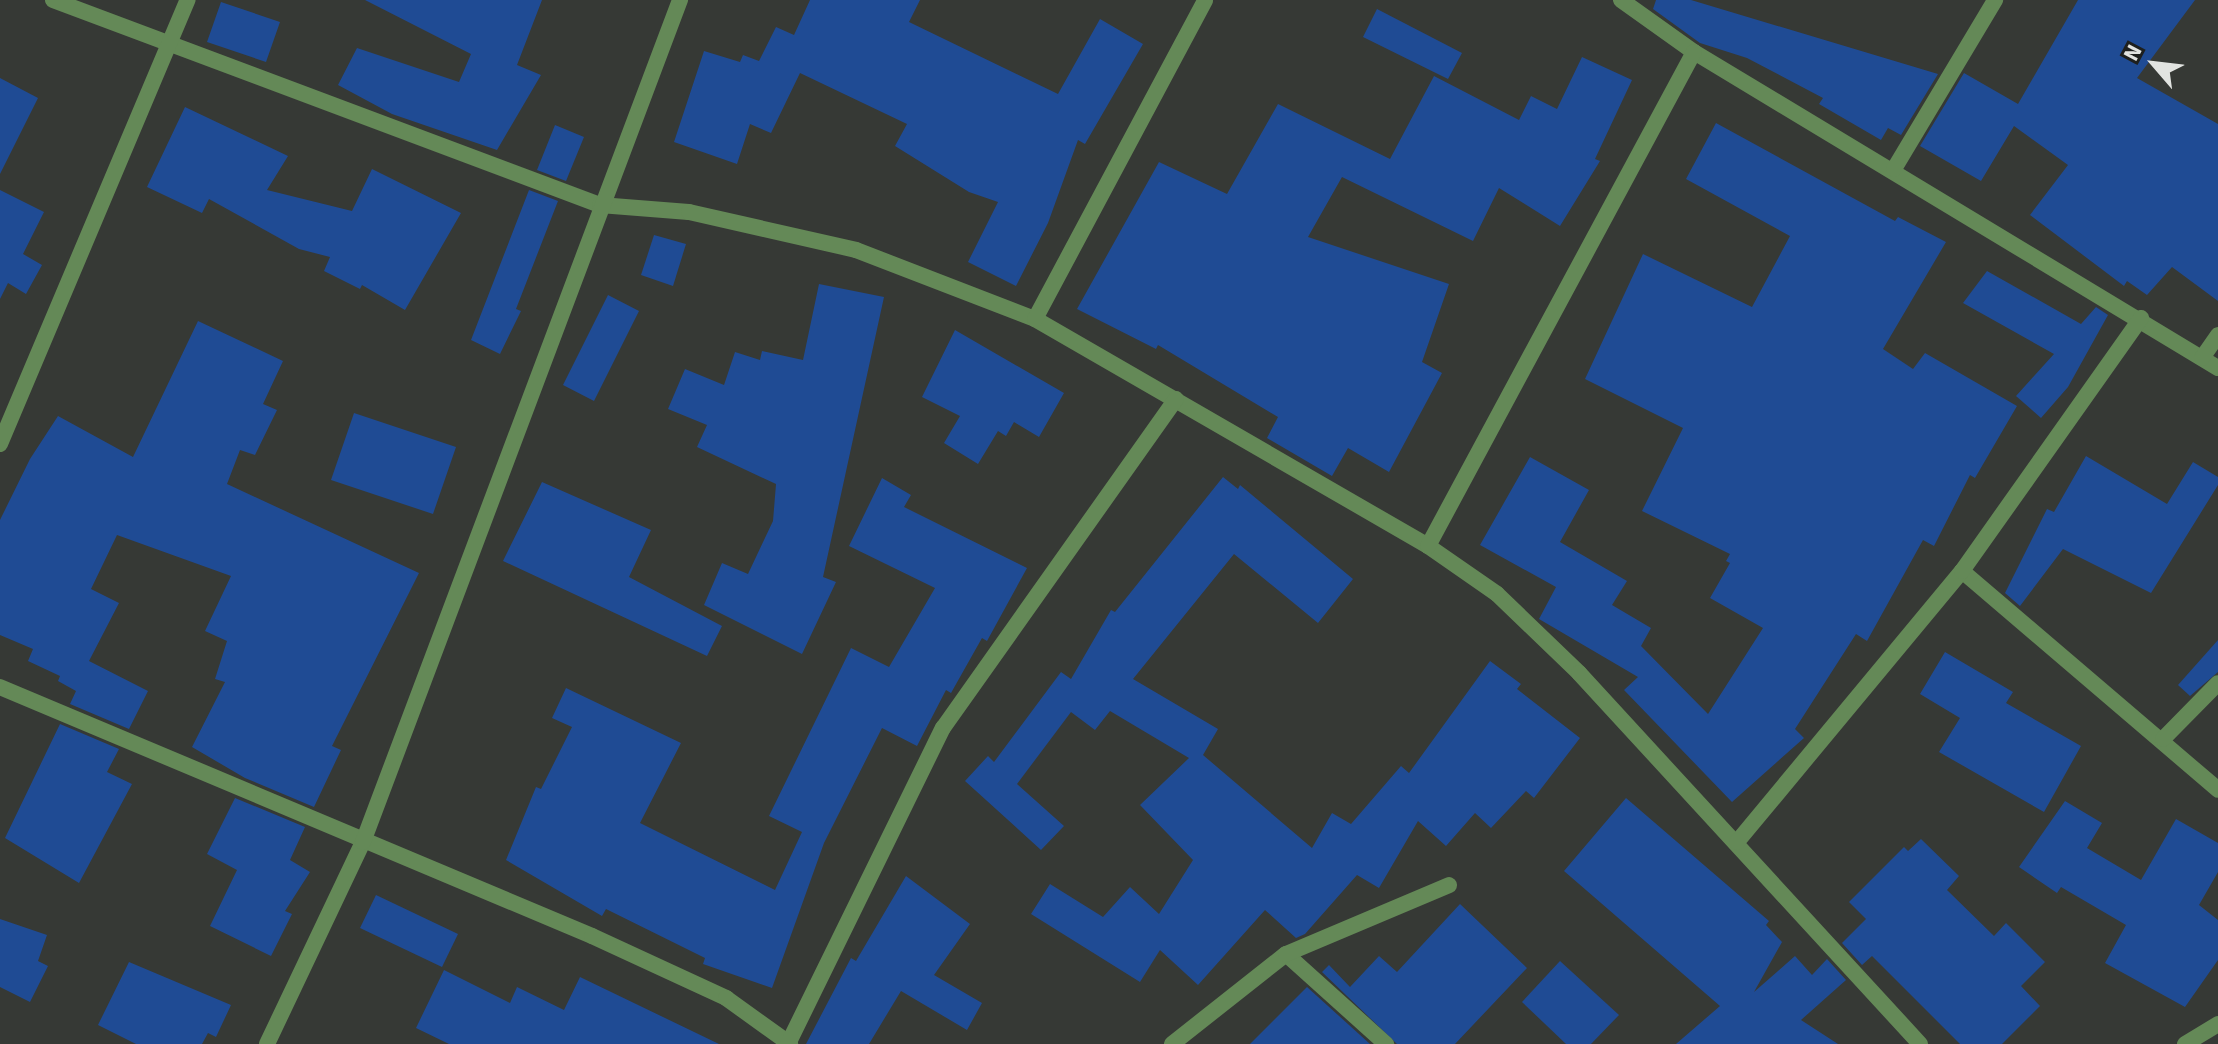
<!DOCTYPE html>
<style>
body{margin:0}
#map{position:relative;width:2218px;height:1044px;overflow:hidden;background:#363935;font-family:"Source Sans 3",sans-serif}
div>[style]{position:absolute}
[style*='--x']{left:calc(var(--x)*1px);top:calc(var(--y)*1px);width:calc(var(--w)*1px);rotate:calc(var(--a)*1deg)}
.building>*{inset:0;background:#1f4b94}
.minor>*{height:16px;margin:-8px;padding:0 8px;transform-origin:8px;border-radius:8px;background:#648957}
.tertiary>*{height:16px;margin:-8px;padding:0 8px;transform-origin:8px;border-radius:8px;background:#648957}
span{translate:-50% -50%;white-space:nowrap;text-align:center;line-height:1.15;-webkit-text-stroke:6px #1e201e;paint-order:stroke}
.north{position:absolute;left:2114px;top:24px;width:80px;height:80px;-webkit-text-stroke:6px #1e201e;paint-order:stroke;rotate:298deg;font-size:22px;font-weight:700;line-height:32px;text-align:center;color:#e2e4e1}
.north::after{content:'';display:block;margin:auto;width:28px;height:36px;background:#e2e4e1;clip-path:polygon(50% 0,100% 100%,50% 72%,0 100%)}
</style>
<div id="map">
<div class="building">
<i style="clip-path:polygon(365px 0,542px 0,517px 65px,541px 75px,497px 150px,392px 114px,338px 85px,357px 48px,459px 82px,471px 54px)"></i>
<i style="clip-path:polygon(810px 0,920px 0,909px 22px,1058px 94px,1100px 19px,1143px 44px,1085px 144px,1078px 140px,1048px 223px,1016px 286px,968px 262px,998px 202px,969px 192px,895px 146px,907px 124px,800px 73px,771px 133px,750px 124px,737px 164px,674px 142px,704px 51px,740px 62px,743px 55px,759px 61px,776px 27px,794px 35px)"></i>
<i style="clip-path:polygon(1656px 0,1691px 0,1938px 74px,1901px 135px,1888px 128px,1881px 140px,1819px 104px,1823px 98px,1747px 58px,1700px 43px,1653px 9px)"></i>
<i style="clip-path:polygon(2078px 0,2195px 0,2137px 78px,2218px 124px,2218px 301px,2172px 267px,2147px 295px,2127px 281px,2124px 286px,2030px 215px,2068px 165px,2014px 126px,1981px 181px,1920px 146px,1964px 73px,2018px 104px)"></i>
<i style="clip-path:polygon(221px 2px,280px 22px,266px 62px,207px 42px)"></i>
<i style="clip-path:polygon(1377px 9px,1462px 53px,1448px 79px,1363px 37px)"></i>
<i style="clip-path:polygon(1582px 57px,1632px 80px,1595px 159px,1600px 161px,1560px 226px,1499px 188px,1473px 241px,1342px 177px,1308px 237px,1449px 284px,1422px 362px,1442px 373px,1389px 472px,1348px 448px,1332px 476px,1267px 438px,1278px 417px,1158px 345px,1156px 349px,1077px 309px,1159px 162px,1227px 194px,1278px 104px,1390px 159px,1434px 76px,1519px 120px,1531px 96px,1557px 109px)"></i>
<i style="clip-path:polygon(0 78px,38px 98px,0 174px)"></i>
<i style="clip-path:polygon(185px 107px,288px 156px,267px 190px,352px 211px,372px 169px,461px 213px,405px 310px,362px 285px,360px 289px,324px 271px,330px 257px,299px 249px,209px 199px,202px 213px,147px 187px)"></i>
<i style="clip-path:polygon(1716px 123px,1895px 221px,1898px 217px,1946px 242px,1883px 349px,1913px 369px,1925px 353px,2017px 406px,1975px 478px,1970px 475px,1934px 546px,1923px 540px,1867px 641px,1856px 634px,1795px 729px,1804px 738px,1732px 802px,1624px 690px,1638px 677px,1539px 619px,1556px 587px,1480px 545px,1530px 457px,1589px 490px,1560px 542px,1627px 581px,1612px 605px,1651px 628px,1641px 646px,1708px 714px,1763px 628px,1710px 598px,1730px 563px,1726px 561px,1730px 554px,1642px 511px,1683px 428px,1585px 379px,1643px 254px,1752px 307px,1790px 236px,1686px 179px)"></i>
<i style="clip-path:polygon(555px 125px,584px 137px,566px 181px,537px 170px)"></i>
<i style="clip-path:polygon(0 190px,44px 212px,23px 254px,42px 265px,26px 294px,8px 283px,0 299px)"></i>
<i style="clip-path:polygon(529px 190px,558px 201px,516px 309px,521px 311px,500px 354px,471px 340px)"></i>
<i style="clip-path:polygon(654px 235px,686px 244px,673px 286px,641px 275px)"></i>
<i style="clip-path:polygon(1987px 271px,2081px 324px,2096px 307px,2108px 315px,2068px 387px,2041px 418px,2016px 396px,2054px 354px,1963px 303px)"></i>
<i style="clip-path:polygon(819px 284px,884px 297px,823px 577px,836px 582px,802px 654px,704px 605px,722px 563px,748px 574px,773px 521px,776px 484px,697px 447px,707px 425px,668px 409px,685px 369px,724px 385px,735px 352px,760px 360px,762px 351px,803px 360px)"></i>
<i style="clip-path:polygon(608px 295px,639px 311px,594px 401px,563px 385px)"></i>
<i style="clip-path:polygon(198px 321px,283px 361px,263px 404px,277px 410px,255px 455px,240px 450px,227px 484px,419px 573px,332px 746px,341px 750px,314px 807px,245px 778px,192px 747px,225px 682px,215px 679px,227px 641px,205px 631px,231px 576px,117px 535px,91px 589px,119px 603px,89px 661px,148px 691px,129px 729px,70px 704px,76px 691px,58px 681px,60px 676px,28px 661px,33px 649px,0 635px,0 520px,30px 459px,58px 416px,133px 457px)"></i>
<i style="clip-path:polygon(955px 330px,1064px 393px,1039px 437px,1014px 422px,1006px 436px,998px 431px,978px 464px,944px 443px,960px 416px,922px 397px)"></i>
<i style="clip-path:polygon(354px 413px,456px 447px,433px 514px,331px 480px)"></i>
<i style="clip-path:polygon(2086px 456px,2167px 504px,2193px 462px,2218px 477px,2218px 485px,2151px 593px,2063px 549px,2020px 606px,2005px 593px,2047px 509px,2054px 512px)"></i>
<i style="clip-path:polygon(1223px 477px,1238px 489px,1240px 485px,1353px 579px,1318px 623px,1234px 554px,1133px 679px,1218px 729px,1203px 755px,1312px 848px,1332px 813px,1351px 824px,1401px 766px,1409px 773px,1490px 661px,1521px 684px,1517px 689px,1580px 738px,1534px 798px,1526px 791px,1491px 828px,1475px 813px,1446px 846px,1418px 821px,1379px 888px,1357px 875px,1305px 934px,1296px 938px,1265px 910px,1198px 985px,1160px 950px,1140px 982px,1031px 914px,1050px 884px,1103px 917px,1130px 887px,1159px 914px,1193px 860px,1140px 805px,1189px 758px,1110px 711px,1095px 730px,1071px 712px,1017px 784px,1064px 826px,1041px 850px,965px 781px,988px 756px,994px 762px,1061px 672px,1071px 679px,1111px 610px,1115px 612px)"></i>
<i style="clip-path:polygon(882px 478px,911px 495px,904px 507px,1027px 568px,987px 641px,982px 638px,951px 693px,946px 690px,917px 746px,882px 728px,824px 843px,772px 988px,703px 964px,705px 958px,606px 909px,602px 916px,506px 860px,536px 787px,541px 789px,572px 727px,552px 718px,566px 688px,681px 743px,640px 823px,775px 890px,802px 832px,769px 816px,851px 648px,889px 667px,935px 588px,849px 546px)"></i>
<i style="clip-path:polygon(542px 482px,651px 530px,629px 577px,722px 626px,707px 656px,503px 561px)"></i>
<i style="clip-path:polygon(2218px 640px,2218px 672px,2190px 696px,2178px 685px)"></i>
<i style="clip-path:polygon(1945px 652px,2013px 692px,2006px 703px,2081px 746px,2044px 812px,1939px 752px,1960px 718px,1920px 694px)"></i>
<i style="clip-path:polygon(60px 724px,119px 749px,107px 772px,132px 784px,79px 883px,5px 838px)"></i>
<i style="clip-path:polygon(235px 798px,305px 827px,290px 860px,310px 872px,285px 911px,292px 914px,271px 956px,210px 926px,237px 870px,207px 854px)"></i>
<i style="clip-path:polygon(1626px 798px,1769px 921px,1766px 925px,1782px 942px,1754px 992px,1795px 956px,1812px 975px,1827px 959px,1846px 980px,1801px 1020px,1838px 1044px,1676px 1044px,1720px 1006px,1564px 871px)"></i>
<i style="clip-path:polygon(2065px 801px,2102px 823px,2087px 848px,2141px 880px,2176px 819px,2218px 843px,2218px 872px,2199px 905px,2218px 920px,2218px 960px,2185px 1007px,2105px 963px,2126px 925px,2061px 887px,2057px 893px,2019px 867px)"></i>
<i style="clip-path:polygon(1921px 839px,1959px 876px,1947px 890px,1994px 936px,2006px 923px,2045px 962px,2021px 986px,2040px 1006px,2002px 1044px,1960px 1044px,1872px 956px,1862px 965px,1842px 943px,1866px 919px,1849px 902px,1904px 847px,1908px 851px)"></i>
<i style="clip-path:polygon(906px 876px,970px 924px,934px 975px,982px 1003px,967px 1030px,901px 991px,869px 1044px,806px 1044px,851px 958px,856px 961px)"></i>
<i style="clip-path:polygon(376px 895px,458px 934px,442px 967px,360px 928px)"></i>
<i style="clip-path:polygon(1460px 904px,1527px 968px,1455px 1044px,1397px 1044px,1322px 972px,1329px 965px,1350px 987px,1379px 956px,1397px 972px)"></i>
<i style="clip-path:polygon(0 919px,47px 935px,38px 961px,48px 966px,30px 1002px,0 987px)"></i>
<i style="clip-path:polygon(1560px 961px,1619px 1015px,1591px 1044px,1566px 1044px,1522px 1002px)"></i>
<i style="clip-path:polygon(129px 962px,231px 1005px,216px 1037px,208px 1033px,202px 1044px,136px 1044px,98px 1025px)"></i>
<i style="clip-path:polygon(444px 970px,510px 1003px,517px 987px,564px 1010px,580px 977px,719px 1044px,449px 1044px,416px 1028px)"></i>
<i style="clip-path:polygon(1307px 987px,1370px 1044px,1250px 1044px)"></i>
</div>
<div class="minor">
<i style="--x:53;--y:0;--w:584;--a:20.54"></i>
<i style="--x:600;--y:205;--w:89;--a:4.5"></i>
<i style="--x:689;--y:212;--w:171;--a:12.8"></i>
<i style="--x:856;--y:250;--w:192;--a:21.1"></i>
<i style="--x:1035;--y:319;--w:454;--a:30"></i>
<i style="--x:1428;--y:546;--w:84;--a:34.8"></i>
<i style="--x:1497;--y:594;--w:114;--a:43.9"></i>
<i style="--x:1579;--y:673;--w:504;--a:47.41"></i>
<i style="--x:1621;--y:0;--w:90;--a:35.5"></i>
<i style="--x:1694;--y:52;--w:612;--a:31.09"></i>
<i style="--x:1894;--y:169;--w:197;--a:-59.1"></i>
<i style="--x:1035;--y:319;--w:361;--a:-61.9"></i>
<i style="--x:2202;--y:358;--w:28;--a:-55"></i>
<i style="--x:1428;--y:546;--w:561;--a:-61.7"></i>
<i style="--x:1962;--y:571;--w:337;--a:40.5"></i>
<i style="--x:0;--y:687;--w:642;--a:22.81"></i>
<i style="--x:592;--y:936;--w:148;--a:24.8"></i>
<i style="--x:726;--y:998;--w:79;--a:35.7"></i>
<i style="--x:2163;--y:739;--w:78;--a:-45.5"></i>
<i style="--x:1737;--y:842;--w:352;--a:-50.3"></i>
<i style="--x:1962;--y:571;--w:310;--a:-54.7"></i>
<i style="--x:1286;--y:954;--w:135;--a:42"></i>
<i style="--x:267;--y:1044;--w:224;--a:-64.6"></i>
<i style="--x:363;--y:842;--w:900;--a:-69.37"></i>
<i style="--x:788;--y:1044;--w:352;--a:-63.9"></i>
<i style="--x:943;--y:728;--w:403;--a:-54.7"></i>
<i style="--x:1172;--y:1044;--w:145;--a:-38.3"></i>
<i style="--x:1286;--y:954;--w:177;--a:-22.9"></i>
<i style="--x:2185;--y:1044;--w:39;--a:-31"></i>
</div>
<div class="tertiary">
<i style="--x:0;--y:444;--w:482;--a:-67.1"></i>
</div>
<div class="north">N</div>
</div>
